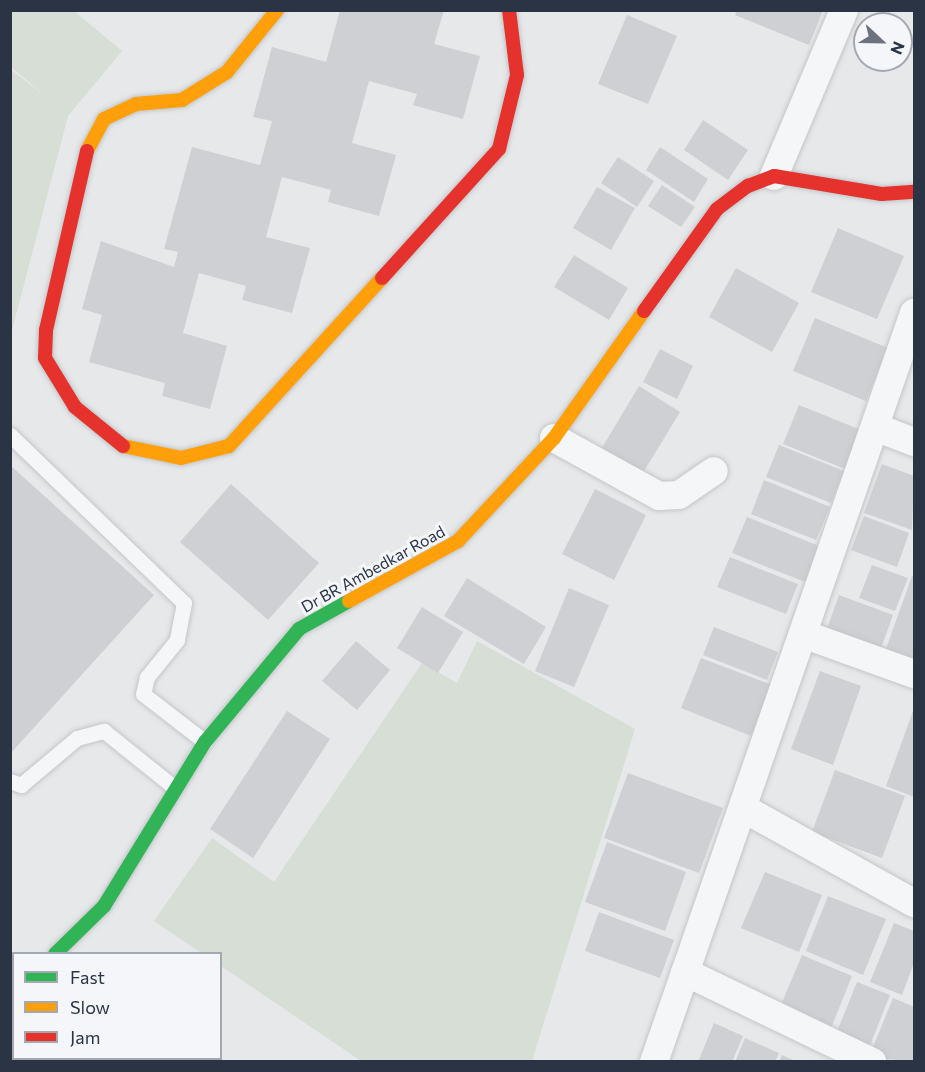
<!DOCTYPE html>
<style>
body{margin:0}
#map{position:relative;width:925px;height:1072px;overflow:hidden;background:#e6e8ea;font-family:Commissioner,sans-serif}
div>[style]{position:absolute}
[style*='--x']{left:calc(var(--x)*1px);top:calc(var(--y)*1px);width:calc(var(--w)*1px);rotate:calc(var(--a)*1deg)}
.green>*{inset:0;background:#d6ded6}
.building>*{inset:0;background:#ced0d3}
.roads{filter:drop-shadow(0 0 2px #c4c6c8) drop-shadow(0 0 2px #c4c6c8)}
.lane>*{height:15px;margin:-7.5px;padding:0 7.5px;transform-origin:7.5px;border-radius:7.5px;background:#f5f6f7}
.street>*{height:28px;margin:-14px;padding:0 14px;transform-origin:14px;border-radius:14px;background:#f5f6f7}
.fast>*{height:14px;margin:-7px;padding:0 7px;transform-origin:7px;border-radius:7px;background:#30b455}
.slow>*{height:14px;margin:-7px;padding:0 7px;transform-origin:7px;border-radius:7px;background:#ff9f0a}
.jam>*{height:14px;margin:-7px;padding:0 7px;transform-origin:7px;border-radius:7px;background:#e5322d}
span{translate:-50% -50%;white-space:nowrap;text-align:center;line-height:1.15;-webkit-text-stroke:6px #f4f6f9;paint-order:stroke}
.street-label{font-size:16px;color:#2b3445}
.frame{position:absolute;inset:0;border:12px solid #2b3445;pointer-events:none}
.legend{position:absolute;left:12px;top:952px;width:210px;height:108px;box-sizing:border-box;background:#f4f6f9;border:2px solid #a4a8b1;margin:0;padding:8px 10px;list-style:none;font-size:18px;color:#2b3445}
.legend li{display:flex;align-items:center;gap:12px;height:30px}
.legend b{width:30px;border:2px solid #a4a8b1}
.north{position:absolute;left:853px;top:12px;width:60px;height:60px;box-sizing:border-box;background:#f4f6f9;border:2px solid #a4a8b1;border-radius:50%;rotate:112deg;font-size:16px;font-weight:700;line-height:24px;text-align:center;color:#2b3445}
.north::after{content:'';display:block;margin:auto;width:21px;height:27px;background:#6c737f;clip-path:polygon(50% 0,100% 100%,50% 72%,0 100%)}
</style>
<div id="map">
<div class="green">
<i style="clip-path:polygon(11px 10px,74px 11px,122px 51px,68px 116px,11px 334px,11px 70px,44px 95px,11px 67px)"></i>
<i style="clip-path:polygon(477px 641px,635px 729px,532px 1061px,361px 1061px,221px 966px,220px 954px,201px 953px,154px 921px,212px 838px,274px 882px,422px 663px,457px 683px)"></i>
</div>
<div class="building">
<i style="clip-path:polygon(340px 10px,444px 10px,434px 44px,480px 56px,463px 119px,413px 105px,417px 94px,369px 81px,352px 143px,396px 155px,379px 216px,328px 202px,331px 190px,282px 177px,266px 237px,310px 248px,292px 313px,242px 300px,246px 286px,199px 273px,183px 333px,227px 346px,210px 409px,162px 396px,165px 383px,89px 362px,102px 315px,82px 309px,101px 241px,174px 267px,178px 252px,164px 249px,192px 147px,260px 165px,272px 121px,253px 117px,272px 47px,326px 62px)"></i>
<i style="clip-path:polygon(737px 10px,823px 10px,809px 45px,735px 15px)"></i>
<i style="clip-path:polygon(627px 15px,677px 36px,648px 104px,598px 84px)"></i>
<i style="clip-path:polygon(703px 120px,748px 150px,728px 180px,684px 150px)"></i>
<i style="clip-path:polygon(660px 147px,708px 179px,694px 202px,646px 170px)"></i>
<i style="clip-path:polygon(618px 157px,654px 181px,637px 207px,601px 183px)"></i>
<i style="clip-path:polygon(662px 185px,695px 207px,681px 227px,648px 206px)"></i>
<i style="clip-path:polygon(597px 187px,635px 208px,611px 250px,573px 228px)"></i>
<i style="clip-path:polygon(838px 228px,904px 256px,877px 319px,811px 292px)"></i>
<i style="clip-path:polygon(574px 255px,628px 288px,609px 320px,554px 287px)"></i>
<i style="clip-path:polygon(736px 268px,799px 303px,772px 352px,709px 317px)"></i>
<i style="clip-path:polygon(815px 318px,888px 348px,866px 401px,793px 371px)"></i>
<i style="clip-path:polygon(660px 349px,693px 366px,677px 399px,643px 382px)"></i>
<i style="clip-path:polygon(639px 386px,680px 412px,638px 481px,597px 456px)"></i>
<i style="clip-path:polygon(799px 405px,866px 432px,850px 471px,783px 444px)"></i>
<i style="clip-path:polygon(779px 445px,844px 471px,831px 503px,766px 477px)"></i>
<i style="clip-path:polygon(882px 464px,914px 476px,912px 530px,864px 513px)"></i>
<i style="clip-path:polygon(10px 465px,154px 595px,10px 754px)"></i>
<i style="clip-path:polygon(764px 480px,830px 507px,816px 540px,751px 514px)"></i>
<i style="clip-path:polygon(231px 484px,319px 563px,268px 620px,180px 542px)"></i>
<i style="clip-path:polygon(595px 489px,646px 515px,614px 580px,562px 554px)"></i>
<i style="clip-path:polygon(864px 516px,909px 533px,897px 567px,851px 550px)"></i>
<i style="clip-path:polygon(747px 517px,819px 546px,805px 582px,732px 553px)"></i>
<i style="clip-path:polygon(730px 557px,798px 584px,786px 614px,717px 587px)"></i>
<i style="clip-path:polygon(872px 565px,908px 578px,895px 611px,859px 598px)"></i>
<i style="clip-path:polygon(912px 576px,914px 577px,914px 669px,883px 657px)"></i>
<i style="clip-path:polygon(467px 578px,546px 627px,524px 664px,444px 616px)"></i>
<i style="clip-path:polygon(569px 588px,609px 605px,574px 687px,535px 671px)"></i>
<i style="clip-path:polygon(839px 595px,893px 615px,878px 657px,824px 637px)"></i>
<i style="clip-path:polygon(422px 607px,463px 632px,438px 673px,397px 648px)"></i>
<i style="clip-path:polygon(714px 627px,778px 652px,767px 680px,703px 655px)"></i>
<i style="clip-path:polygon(356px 641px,390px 670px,357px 710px,322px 681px)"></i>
<i style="clip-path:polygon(701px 658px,772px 685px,751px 736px,681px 708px)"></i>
<i style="clip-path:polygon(820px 671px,861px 686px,833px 765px,791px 749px)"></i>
<i style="clip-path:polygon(914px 708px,914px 797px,886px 786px)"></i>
<i style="clip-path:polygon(287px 711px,330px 739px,253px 858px,210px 829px)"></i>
<i style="clip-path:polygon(835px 770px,905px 796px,882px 858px,812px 832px)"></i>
<i style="clip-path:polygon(628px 773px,723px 808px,699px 873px,604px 838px)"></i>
<i style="clip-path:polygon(607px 842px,686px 872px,665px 931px,585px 902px)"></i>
<i style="clip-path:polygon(765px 872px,822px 895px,799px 952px,741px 928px)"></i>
<i style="clip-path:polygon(828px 896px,886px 919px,863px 975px,806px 951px)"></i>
<i style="clip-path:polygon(599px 912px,674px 940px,660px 978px,585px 951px)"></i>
<i style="clip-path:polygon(894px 923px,914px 931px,914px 963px,902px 995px,870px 982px)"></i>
<i style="clip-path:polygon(802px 955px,852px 976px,829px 1033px,778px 1012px)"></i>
<i style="clip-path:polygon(857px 982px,890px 995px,869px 1048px,836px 1034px)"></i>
<i style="clip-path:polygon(893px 998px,914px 1007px,914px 1062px,869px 1057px)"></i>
<i style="clip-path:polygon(714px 1023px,743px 1036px,732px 1062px,698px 1062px)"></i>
<i style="clip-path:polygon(745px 1038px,779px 1053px,775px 1062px,735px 1062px)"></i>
<i style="clip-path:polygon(782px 1055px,797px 1062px,779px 1062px)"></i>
</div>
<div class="roads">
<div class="lane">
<i style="--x:10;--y:435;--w:242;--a:44"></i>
<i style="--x:184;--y:603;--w:38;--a:101"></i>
<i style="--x:177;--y:640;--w:48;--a:129"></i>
<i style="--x:147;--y:677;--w:17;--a:103"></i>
<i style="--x:143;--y:694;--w:78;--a:37.7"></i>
<i style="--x:10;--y:781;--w:12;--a:20"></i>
<i style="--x:21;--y:785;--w:73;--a:-40"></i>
<i style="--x:77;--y:738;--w:28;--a:-15"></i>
<i style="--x:104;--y:731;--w:91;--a:38.8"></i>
</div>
<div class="street">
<i style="--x:774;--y:176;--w:180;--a:-67.1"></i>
<i style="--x:875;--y:427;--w:42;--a:21"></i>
<i style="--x:554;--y:438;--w:120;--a:28.9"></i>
<i style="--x:659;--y:496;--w:20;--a:-3"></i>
<i style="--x:679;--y:495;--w:42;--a:-34.4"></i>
<i style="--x:803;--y:634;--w:118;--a:19.8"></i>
<i style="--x:743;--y:808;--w:196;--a:29.1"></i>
<i style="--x:685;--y:972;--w:208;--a:25.7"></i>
<i style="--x:654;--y:1062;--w:793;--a:-70.86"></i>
</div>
<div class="fast">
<i style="--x:55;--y:954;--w:69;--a:-44.4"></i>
<i style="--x:104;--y:906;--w:193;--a:-58.4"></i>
<i style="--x:205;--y:742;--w:147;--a:-50.2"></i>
<i style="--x:299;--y:629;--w:57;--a:-29.2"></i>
</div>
<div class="slow">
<i style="--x:87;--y:151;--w:36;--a:-62"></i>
<i style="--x:104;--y:119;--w:35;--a:-25"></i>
<i style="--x:136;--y:104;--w:46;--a:-5"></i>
<i style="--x:182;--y:100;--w:53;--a:-31.9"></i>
<i style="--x:227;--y:72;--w:80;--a:-51.1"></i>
<i style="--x:123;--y:446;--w:59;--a:11.7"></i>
<i style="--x:181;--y:458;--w:49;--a:-14"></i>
<i style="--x:229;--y:446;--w:227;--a:-47.7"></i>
<i style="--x:349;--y:601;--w:124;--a:-28.8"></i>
<i style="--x:458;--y:541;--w:141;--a:-47"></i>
<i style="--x:554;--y:438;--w:156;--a:-54.7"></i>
<i style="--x:10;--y:996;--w:5;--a:-37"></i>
</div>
<div class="jam">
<i style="--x:87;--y:151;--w:184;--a:102.9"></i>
<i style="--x:46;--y:330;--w:28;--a:92"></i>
<i style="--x:45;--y:358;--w:57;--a:58.5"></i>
<i style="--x:75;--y:407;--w:62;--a:39.1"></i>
<i style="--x:382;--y:278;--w:174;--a:-47.8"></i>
<i style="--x:499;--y:149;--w:76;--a:-76.3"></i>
<i style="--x:517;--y:75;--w:65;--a:-97"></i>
<i style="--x:644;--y:311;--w:125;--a:-54.4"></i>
<i style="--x:717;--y:209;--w:39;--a:-37"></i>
<i style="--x:748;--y:186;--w:28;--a:-21"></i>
<i style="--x:774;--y:176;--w:109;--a:9.5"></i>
<i style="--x:882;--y:194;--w:32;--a:-4"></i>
</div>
</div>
<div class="street-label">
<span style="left:373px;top:569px;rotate:-29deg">Dr BR Ambedkar Road</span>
</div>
<div class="frame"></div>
<ul class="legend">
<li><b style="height:8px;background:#30b455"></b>Fast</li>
<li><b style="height:8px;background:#ff9f0a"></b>Slow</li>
<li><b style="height:8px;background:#e5322d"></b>Jam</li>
</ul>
<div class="north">N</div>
</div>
